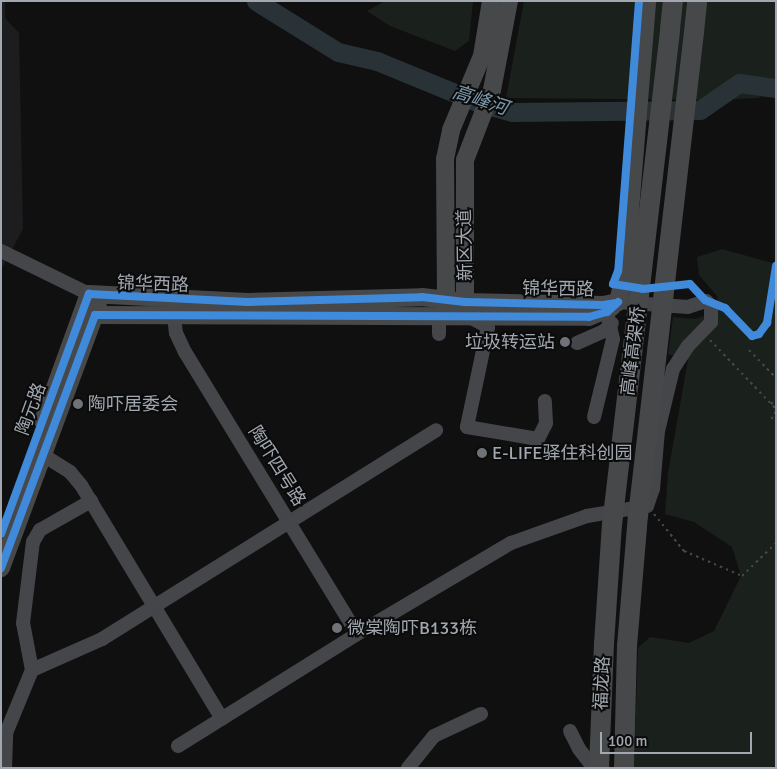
<!DOCTYPE html>
<meta charset="utf-8">
<style>
body{margin:0}
#map{position:relative;width:777px;height:769px;overflow:hidden;background:#101011;font-family:Signika,"Noto Sans SC",sans-serif}
div>[style]{position:absolute}
[style*='--x']{left:calc(var(--x)*1px);top:calc(var(--y)*1px);width:calc(var(--w)*1px);rotate:calc(var(--a)*1deg)}
.built>*{inset:0;background:#1d1d1f}
.green>*{inset:0;background:#1a201b}
.river>*{height:19px;margin:-9.5px;padding:0 9.5px;transform-origin:9.5px;border-radius:9.5px;background:#293236}
.path>*{height:2px;margin-top:-1px;transform-origin:0;background:repeating-linear-gradient(90deg,#46474a 0 2.5px,transparent 0 6.5px)}
.minor>*{height:14px;margin:-7px;padding:0 7px;transform-origin:7px;border-radius:7px;background:#444649}
.major>*{height:18px;margin:-9px;padding:0 9px;transform-origin:9px;border-radius:9px;background:#47484a}
.highway>*{height:20px;margin:-10px;padding:0 10px;transform-origin:10px;border-radius:10px;background:#47484a}
.highway-bridge>*{height:20px;margin:-10px;padding:0 10px;transform-origin:10px;border-radius:10px;background:#47484a}
.cycleway>*{height:8px;margin:-4px;padding:0 4px;transform-origin:4px;border-radius:4px;background:#408adc}
.dots>*{width:14px;height:14px;translate:-50% -50%;box-sizing:border-box;border:2px solid #0b0b0c;border-radius:50%}
span{translate:-50% -50%;white-space:nowrap;text-align:center;line-height:1.15;-webkit-text-stroke:4px #0b0b0c;paint-order:stroke}
.street-label{font-size:18px;color:#a2a8b0}
.poi-label{font-size:18px;color:#a2a8b0}
.right{translate:-100% -50%;text-align:right}
.left{translate:0 -50%;text-align:left}
.water-label{font-size:19px;color:#7b98a9;font-style:italic}
.frame{position:absolute;inset:0;border:2px solid #a2a8b0;pointer-events:none}
.scale{position:absolute;left:600px;top:732px;width:152px;height:22px;box-sizing:border-box;border:2px solid #a2a8b0;border-top:0;padding-left:6px;font-size:15px;line-height:18px;white-space:nowrap;color:#a2a8b0;-webkit-text-stroke:4px #0b0b0c;paint-order:stroke}
</style>
<div id="map">
<div class="built">
<i style="clip-path:polygon(1px 1px,5px 1px,5px 18px,19px 33px,23px 229px,2px 268px)"></i>
</div>
<div class="green">
<i style="clip-path:polygon(385px 1px,473px 1px,469px 41px,455px 51px,390px 26px,367px 11px)"></i>
<i style="clip-path:polygon(524px 1px,776px 1px,776px 90px,758px 98px,718px 100px,506px 98px)"></i>
<i style="clip-path:polygon(722px 249px,776px 264px,776px 768px,634px 768px,638px 648px,650px 637px,689px 643px,714px 631px,741px 576px,732px 547px,694px 522px,665px 514px,668px 473px,688px 360px,668px 354px,673px 317px,695px 319px,710px 314px,718px 297px,699px 275px,697px 257px)"></i>
</div>
<div class="river">
<i style="--x:256;--y:1;--w:97;--a:31.9"></i>
<i style="--x:338;--y:52;--w:40;--a:13"></i>
<i style="--x:377;--y:61;--w:108;--a:22.3"></i>
<i style="--x:477;--y:102;--w:36;--a:16"></i>
<i style="--x:512;--y:112;--w:188;--a:-0.6"></i>
<i style="--x:700;--y:110;--w:47;--a:-34.7"></i>
<i style="--x:739;--y:83;--w:37;--a:8"></i>
</div>
<div class="path">
<i style="--x:710;--y:340;--w:95;--a:46.3"></i>
<i style="--x:749;--y:350;--w:39;--a:46"></i>
<i style="--x:771;--y:404;--w:7;--a:-45"></i>
<i style="--x:776;--y:412;--w:7;--a:135"></i>
<i style="--x:771;--y:417;--w:7;--a:45"></i>
<i style="--x:654;--y:514;--w:48;--a:51"></i>
<i style="--x:684;--y:551;--w:63;--a:23.3"></i>
<i style="--x:742;--y:576;--w:47;--a:-44.1"></i>
</div>
<div class="minor">
<i style="--x:1;--y:251;--w:98;--a:26"></i>
<i style="--x:174;--y:315;--w:18;--a:84"></i>
<i style="--x:176;--y:333;--w:21;--a:65"></i>
<i style="--x:185;--y:352;--w:330;--a:58.6"></i>
<i style="--x:468;--y:316;--w:23;--a:29"></i>
<i style="--x:488;--y:327;--w:102;--a:101.9"></i>
<i style="--x:467;--y:427;--w:72;--a:9.6"></i>
<i style="--x:538;--y:439;--w:18;--a:-63"></i>
<i style="--x:546;--y:423;--w:22;--a:-93"></i>
<i style="--x:439;--y:334;--w:19;--a:-90"></i>
<i style="--x:577;--y:343;--w:30;--a:-24"></i>
<i style="--x:604;--y:331;--w:11;--a:-45"></i>
<i style="--x:594;--y:417;--w:80;--a:-76.3"></i>
<i style="--x:613;--y:339;--w:28;--a:-103"></i>
<i style="--x:43;--y:455;--w:32;--a:32"></i>
<i style="--x:70;--y:472;--w:17;--a:50"></i>
<i style="--x:81;--y:485;--w:273;--a:58.9"></i>
<i style="--x:32;--y:670;--w:77;--a:-23.9"></i>
<i style="--x:102;--y:639;--w:394;--a:-32"></i>
<i style="--x:570;--y:731;--w:20;--a:63"></i>
<i style="--x:579;--y:749;--w:24;--a:52"></i>
<i style="--x:178;--y:746;--w:211;--a:-32"></i>
<i style="--x:357;--y:634;--w:179;--a:-30.6"></i>
<i style="--x:511;--y:543;--w:81;--a:-19.6"></i>
<i style="--x:587;--y:516;--w:61;--a:-9.5"></i>
<i style="--x:647;--y:506;--w:18;--a:-71"></i>
<i style="--x:653;--y:489;--w:58;--a:-85.1"></i>
<i style="--x:658;--y:431;--w:64;--a:-76.4"></i>
<i style="--x:673;--y:369;--w:27;--a:-57"></i>
<i style="--x:688;--y:346;--w:33;--a:-46"></i>
<i style="--x:711;--y:322;--w:16;--a:-90"></i>
<i style="--x:711;--y:306;--w:7;--a:-135"></i>
<i style="--x:706;--y:301;--w:19;--a:162"></i>
<i style="--x:688;--y:307;--w:70;--a:-175.9"></i>
<i style="--x:5;--y:768;--w:35;--a:-88"></i>
<i style="--x:6;--y:733;--w:68;--a:-67.6"></i>
<i style="--x:32;--y:670;--w:48;--a:-100.8"></i>
<i style="--x:23;--y:623;--w:82;--a:-83"></i>
<i style="--x:33;--y:542;--w:14;--a:-60"></i>
<i style="--x:40;--y:530;--w:59;--a:-29.6"></i>
<i style="--x:408;--y:768;--w:41;--a:-50.9"></i>
<i style="--x:434;--y:736;--w:52;--a:-25.1"></i>
</div>
<div class="major">
<i style="--x:89;--y:294;--w:159;--a:2.9"></i>
<i style="--x:248;--y:302;--w:174;--a:-1.6"></i>
<i style="--x:422;--y:297;--w:43;--a:6.6"></i>
<i style="--x:465;--y:302;--w:138;--a:1.2"></i>
<i style="--x:603;--y:305;--w:15;--a:-11"></i>
<i style="--x:618;--y:302;--w:32;--a:-77"></i>
<i style="--x:625;--y:271;--w:271;--a:-85.3"></i>
<i style="--x:455;--y:306;--w:11;--a:-142"></i>
<i style="--x:446;--y:299;--w:140;--a:-90.4"></i>
<i style="--x:445;--y:159;--w:30;--a:-78"></i>
<i style="--x:451;--y:130;--w:80;--a:-67.3"></i>
<i style="--x:482;--y:56;--w:56;--a:-80.7"></i>
<i style="--x:465;--y:312;--w:152;--a:-90"></i>
<i style="--x:465;--y:160;--w:75;--a:-68.9"></i>
<i style="--x:492;--y:90;--w:91;--a:-79.2"></i>
<i style="--x:95;--y:315;--w:494;--a:0.2"></i>
<i style="--x:589;--y:317;--w:25;--a:-23"></i>
<i style="--x:43;--y:421;--w:135;--a:-70.1"></i>
<i style="--x:1;--y:568;--w:279;--a:-69.7"></i>
</div>
<div class="highway">
<i style="--x:670;--y:29;--w:28;--a:-84"></i>
<i style="--x:694;--y:32;--w:31;--a:-84"></i>
<i style="--x:599;--y:768;--w:124;--a:-87.7"></i>
<i style="--x:624;--y:768;--w:122;--a:-88.6"></i>
</div>
<div class="highway-bridge">
<i style="--x:604;--y:644;--w:119;--a:-86.2"></i>
<i style="--x:612;--y:525;--w:499;--a:-83.3"></i>
<i style="--x:627;--y:646;--w:130;--a:-85.2"></i>
<i style="--x:638;--y:516;--w:487;--a:-83.4"></i>
</div>
<div class="cycleway">
<i style="--x:639;--y:1;--w:271;--a:94.4"></i>
<i style="--x:618;--y:271;--w:14;--a:111"></i>
<i style="--x:613;--y:284;--w:30;--a:9"></i>
<i style="--x:643;--y:289;--w:47;--a:-6.1"></i>
<i style="--x:690;--y:284;--w:22;--a:47"></i>
<i style="--x:705;--y:300;--w:22;--a:22"></i>
<i style="--x:725;--y:308;--w:39;--a:46"></i>
<i style="--x:752;--y:336;--w:7;--a:-16"></i>
<i style="--x:759;--y:334;--w:14;--a:-54"></i>
<i style="--x:767;--y:323;--w:58;--a:-81"></i>
<i style="--x:1;--y:534;--w:256;--a:-69.9"></i>
<i style="--x:89;--y:294;--w:159;--a:2.9"></i>
<i style="--x:248;--y:302;--w:174;--a:-1.6"></i>
<i style="--x:422;--y:297;--w:43;--a:6.6"></i>
<i style="--x:465;--y:302;--w:138;--a:1.2"></i>
<i style="--x:603;--y:305;--w:12;--a:-9"></i>
<i style="--x:1;--y:568;--w:270;--a:-69.6"></i>
<i style="--x:95;--y:315;--w:494;--a:0.2"></i>
<i style="--x:589;--y:317;--w:19;--a:-16"></i>
<i style="--x:607;--y:312;--w:15;--a:-42"></i>
</div>
<div class="dots">
<i style="left:565px;top:342px;background:#6f7378"></i>
<i style="left:78px;top:404px;background:#6f7378"></i>
<i style="left:482px;top:453px;background:#6f7378"></i>
<i style="left:337px;top:628px;background:#6f7378"></i>
</div>
<div class="street-label">
<span style="left:465px;top:245px;rotate:-91deg">新区大道</span>
<span style="left:153px;top:284px;rotate:2deg">锦华西路</span>
<span style="left:558px;top:289px;rotate:1deg">锦华西路</span>
<span style="left:633px;top:351px;rotate:-83deg">高峰高架桥</span>
<span style="left:31px;top:409px;rotate:-70deg">陶元路</span>
<span style="left:277px;top:466px;rotate:58deg">陶吓四号路</span>
<span style="left:602px;top:683px;rotate:-87deg">福龙路</span>
</div>
<div class="poi-label">
<span class="right" style="left:555px;top:342px">垃圾转运站</span>
<span class="left" style="left:88px;top:404px">陶吓居委会</span>
<span class="left" style="left:492px;top:453px">E-LIFE驿住科创园</span>
<span class="left" style="left:347px;top:628px">微棠陶吓B133栋</span>
</div>
<div class="water-label">
<span style="left:480px;top:101px;rotate:18deg">高峰河</span>
</div>
<div class="frame"></div>
<div class="scale">100 m</div>
</div>
